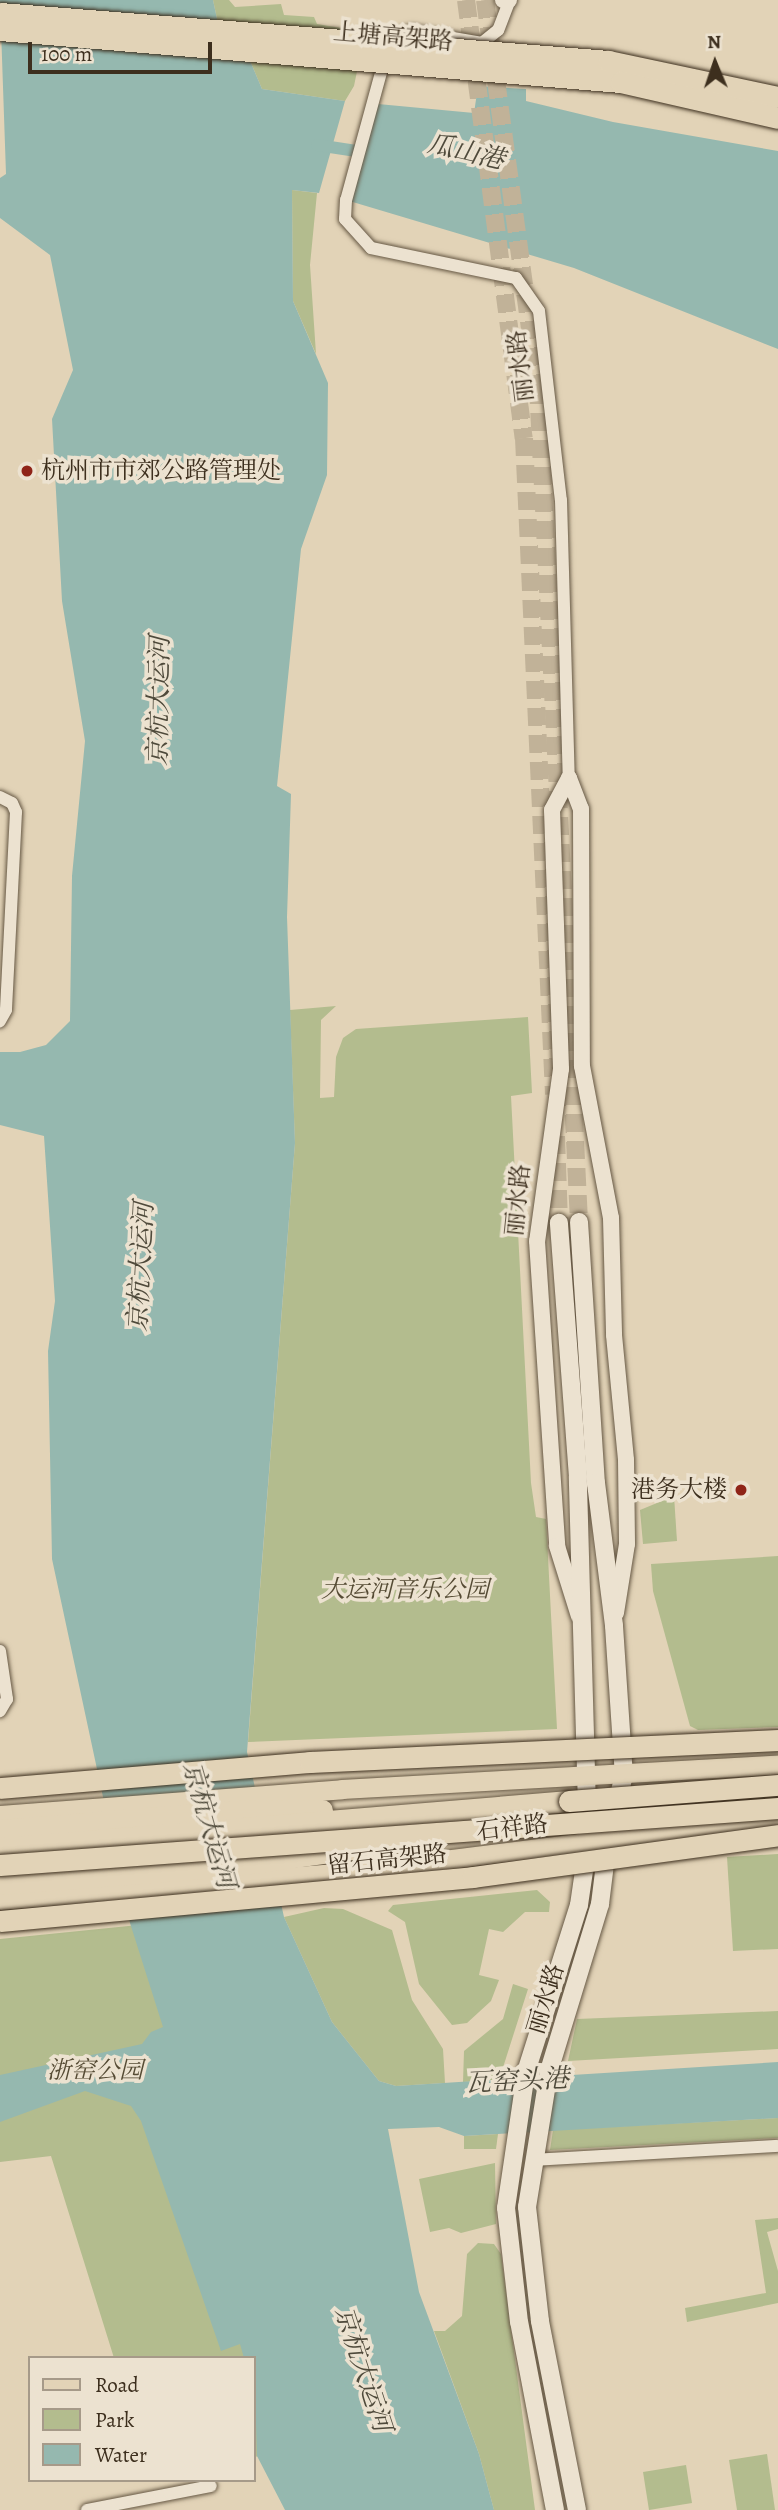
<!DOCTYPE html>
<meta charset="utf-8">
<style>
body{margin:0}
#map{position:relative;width:778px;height:2510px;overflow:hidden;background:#e2d3b7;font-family:Alegreya,"Noto Serif SC",serif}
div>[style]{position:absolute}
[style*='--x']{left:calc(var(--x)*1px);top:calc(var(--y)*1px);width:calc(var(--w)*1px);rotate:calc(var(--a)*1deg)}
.green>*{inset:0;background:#b3bc8e}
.water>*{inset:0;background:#95b8af}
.canal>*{height:12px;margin:-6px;padding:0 6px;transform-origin:6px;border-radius:6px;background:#95b8af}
.secondary-tunnel>*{height:18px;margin-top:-9px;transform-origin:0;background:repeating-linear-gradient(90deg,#c1b298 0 18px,transparent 0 27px)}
.roads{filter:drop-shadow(0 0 2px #665844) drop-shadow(0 0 2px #665844)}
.minor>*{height:12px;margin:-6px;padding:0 6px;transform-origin:6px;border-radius:6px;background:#ece2d0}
.tertiary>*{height:16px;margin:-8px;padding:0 8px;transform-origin:8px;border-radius:8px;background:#ece2d0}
.secondary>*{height:18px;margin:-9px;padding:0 9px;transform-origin:9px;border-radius:9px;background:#ece2d0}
.primary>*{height:19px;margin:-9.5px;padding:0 9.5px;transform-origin:9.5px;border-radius:9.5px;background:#e2d3b7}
.trunk>*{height:21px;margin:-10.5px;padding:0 10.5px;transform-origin:10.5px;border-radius:10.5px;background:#e2d3b7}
.bridges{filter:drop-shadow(0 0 2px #3d2f1e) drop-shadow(0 0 2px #3d2f1e)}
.trunk-bridge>*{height:21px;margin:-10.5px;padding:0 10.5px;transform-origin:10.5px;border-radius:10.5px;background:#e2d3b7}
.dots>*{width:19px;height:19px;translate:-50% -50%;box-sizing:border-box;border:4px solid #ece2d0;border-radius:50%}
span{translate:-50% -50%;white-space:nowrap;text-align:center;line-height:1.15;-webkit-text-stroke:7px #ece2d0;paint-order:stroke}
.street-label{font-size:24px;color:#3d2f1e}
.poi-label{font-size:24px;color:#3d2f1e}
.left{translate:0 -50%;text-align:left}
.right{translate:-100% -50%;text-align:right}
.park-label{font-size:24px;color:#554b34;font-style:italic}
.water-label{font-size:26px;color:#4f4a3b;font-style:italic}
.legend{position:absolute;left:28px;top:2356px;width:228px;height:126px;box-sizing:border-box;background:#ece2d0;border:2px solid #a69a89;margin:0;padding:9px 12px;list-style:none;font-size:21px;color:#3d2f1e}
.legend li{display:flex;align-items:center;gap:14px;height:35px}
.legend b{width:35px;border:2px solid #a69a89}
.north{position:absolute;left:680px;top:28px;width:70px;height:70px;-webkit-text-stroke:5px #ece2d0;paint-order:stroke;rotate:358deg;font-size:19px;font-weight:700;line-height:28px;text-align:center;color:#3d2f1e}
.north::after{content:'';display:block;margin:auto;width:24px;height:32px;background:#3d2f1e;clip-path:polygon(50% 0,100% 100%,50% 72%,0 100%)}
.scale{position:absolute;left:28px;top:42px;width:184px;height:32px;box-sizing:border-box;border:4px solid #3d2f1e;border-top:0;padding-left:9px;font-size:21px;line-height:24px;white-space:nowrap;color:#3d2f1e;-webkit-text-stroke:5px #ece2d0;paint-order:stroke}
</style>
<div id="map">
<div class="green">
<i style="clip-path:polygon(213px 0,229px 0,235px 7px,281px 4px,284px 15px,314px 17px,317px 24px,365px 32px,354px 86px,345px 101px,262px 89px,243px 44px,222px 42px)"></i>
<i style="clip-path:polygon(292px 190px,317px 193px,310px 265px,316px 354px,293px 301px)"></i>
<i style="clip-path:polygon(336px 1006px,321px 1020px,320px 1098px,334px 1097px,336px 1057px,343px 1038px,356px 1029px,528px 1017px,532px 1093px,511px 1096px,531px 1483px,536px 1517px,546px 1519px,557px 1729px,248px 1742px,295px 1143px,290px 1010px)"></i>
<i style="clip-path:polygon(674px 1496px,677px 1541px,643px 1544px,640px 1510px)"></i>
<i style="clip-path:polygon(778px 1556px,778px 1727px,698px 1730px,690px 1726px,653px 1591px,651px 1564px)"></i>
<i style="clip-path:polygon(778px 1854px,778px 1949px,733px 1951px,727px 1857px)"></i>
<i style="clip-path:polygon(537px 1890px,550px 1902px,549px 1912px,525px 1912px,503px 1932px,489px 1929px,479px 1975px,499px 1980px,491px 2001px,467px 2023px,452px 2025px,419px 1984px,405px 1922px,388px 1911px,393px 1905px)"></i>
<i style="clip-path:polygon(324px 1908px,343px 1909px,392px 1930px,412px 2000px,443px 2049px,445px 2083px,396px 2086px,379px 2081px,332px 2022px,284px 1917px)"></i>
<i style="clip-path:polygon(158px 1923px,320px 2446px,254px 2457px,254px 2358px,114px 2358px,51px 2156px,0 2162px,0 1939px)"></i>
<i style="clip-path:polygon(513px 1984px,528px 1989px,499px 2080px,463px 2082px,464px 2051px,503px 2019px)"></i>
<i style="clip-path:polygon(778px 2011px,778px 2049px,568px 2061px,577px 2019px)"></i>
<i style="clip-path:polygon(778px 2118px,778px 2138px,550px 2150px,553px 2130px)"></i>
<i style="clip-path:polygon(498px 2134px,496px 2149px,464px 2149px,464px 2136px)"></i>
<i style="clip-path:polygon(495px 2163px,496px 2224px,461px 2233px,449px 2228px,430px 2232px,419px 2179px)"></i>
<i style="clip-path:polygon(778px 2218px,778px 2229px,767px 2232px,778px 2271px,778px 2303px,687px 2322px,685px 2308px,766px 2293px,755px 2220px)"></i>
<i style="clip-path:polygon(478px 2243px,494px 2244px,501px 2254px,535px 2510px,494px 2510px,479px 2454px,434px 2331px,445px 2331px,462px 2316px,467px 2254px)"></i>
<i style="clip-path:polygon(767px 2454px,775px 2510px,737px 2510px,729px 2460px)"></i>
<i style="clip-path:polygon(686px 2465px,692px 2503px,649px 2510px,643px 2472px)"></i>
</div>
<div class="water">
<i style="clip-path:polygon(0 0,213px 0,222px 42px,243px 44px,262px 89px,345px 101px,319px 193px,292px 190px,293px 301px,328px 383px,327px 475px,301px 549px,277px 786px,291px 794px,287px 917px,295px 1143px,247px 1752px,284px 1917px,332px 2022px,379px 2081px,396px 2086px,778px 2062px,778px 2118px,464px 2136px,439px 2127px,388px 2129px,419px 2292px,479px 2454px,494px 2510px,285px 2510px,257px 2456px,254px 2358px,244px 2358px,240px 2344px,221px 2351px,141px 2121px,131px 2106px,85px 2091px,0 2122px,0 2075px,142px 2044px,151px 2032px,163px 2027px,130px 1923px,52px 1559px,48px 1351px,55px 1301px,44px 1136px,0 1125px,0 1052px,20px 1052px,46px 1045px,70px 1021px,72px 876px,85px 741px,62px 601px,52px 419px,73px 370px,50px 255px,0 218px,0 178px,6px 174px)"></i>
<i style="clip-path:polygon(478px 86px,526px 89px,526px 101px,613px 122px,778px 151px,778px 349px,574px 268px,346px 200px,378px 104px,474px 113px)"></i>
</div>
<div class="canal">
<i style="--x:317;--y:145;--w:53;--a:8.7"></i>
</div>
<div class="secondary-tunnel">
<i style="--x:466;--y:0;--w:442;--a:82.5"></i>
<i style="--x:524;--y:438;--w:657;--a:87.38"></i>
<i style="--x:485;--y:0;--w:390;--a:82.2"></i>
<i style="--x:538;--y:386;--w:837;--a:87.19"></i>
<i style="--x:556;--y:1136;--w:87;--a:88"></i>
</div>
<div class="roads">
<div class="minor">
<i style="--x:509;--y:2;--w:30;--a:111"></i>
<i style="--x:498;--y:30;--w:21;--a:141"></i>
<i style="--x:482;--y:43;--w:71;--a:-170.3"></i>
<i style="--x:412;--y:31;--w:22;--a:167"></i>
<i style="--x:391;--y:36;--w:170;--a:105.3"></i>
<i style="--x:346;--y:200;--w:19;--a:93"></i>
<i style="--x:345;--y:219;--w:39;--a:48"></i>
<i style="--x:371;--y:248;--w:148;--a:11.7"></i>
<i style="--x:516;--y:278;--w:40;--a:55.1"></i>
<i style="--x:539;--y:311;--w:190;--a:83.4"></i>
<i style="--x:561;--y:500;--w:278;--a:88.4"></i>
<i style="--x:0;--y:797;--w:13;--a:27"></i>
<i style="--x:12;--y:803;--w:10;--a:66"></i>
<i style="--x:16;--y:812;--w:198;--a:92.9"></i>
<i style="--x:6;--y:1010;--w:13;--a:119"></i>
<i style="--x:0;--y:1651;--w:49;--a:81.7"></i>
<i style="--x:7;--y:1699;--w:14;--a:120"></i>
<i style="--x:534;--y:2160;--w:244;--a:-3.3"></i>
<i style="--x:87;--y:2510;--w:126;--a:-11"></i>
</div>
<div class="tertiary">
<i style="--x:503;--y:0;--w:6;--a:0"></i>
<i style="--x:569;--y:778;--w:36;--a:118"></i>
<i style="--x:552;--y:810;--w:259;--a:88"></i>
<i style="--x:561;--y:1069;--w:174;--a:97.9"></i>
<i style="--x:537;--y:1241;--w:306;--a:86.2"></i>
<i style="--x:557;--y:1546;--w:73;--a:72.6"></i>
<i style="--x:569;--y:778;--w:33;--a:69"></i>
<i style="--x:581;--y:809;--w:257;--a:89.8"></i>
<i style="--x:582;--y:1066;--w:155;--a:79.2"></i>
<i style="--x:611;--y:1218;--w:117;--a:88.5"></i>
<i style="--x:614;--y:1335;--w:126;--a:84.5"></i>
<i style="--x:626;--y:1460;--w:84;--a:89.3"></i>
<i style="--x:627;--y:1544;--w:70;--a:99.1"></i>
</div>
<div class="secondary">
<i style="--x:579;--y:1222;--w:262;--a:86.3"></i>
<i style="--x:596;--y:1483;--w:144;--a:82.8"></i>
<i style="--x:614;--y:1626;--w:149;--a:86.2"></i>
<i style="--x:624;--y:1775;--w:33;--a:104"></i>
<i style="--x:555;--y:2510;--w:191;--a:-100.8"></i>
<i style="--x:519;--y:2322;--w:115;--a:-96.5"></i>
<i style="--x:506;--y:2208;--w:137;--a:-81.6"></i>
<i style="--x:526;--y:2072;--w:175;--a:-72.4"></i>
<i style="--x:579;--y:1905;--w:63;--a:-81.7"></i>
<i style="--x:588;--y:1843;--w:366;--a:-91.6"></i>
<i style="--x:578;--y:1477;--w:255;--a:-94.3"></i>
<i style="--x:577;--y:2510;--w:193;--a:-101.1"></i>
<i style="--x:540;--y:2321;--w:115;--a:-96.5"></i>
<i style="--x:527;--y:2207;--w:138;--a:-80.8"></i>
<i style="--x:549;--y:2071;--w:175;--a:-73"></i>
<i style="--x:600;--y:1904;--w:56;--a:-82.9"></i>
</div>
<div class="primary">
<i style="--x:0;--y:1815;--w:343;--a:-4.3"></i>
<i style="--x:342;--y:1789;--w:437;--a:-3.2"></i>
<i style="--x:0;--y:1900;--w:349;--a:-4.6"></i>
<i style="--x:348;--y:1872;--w:433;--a:-7.2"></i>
</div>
<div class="trunk">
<i style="--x:0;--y:1830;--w:233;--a:-4.7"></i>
<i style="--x:232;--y:1811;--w:90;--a:-0.6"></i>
<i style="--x:0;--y:1848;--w:571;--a:-4.72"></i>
<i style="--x:0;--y:1884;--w:230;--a:-4.5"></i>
<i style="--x:229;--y:1866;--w:161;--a:-7.9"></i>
</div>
</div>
<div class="bridges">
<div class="trunk-bridge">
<i style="--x:0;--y:13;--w:610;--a:4.51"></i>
<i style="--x:608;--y:61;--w:174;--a:12"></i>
<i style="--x:0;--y:30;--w:623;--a:4.79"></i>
<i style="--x:621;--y:82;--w:161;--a:12.9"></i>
<i style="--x:0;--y:1788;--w:311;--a:-4.8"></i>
<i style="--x:310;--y:1762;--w:469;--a:-2.7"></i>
<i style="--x:569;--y:1801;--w:210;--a:-4.4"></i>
<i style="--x:0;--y:1865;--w:780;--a:-4.19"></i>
<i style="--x:0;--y:1921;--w:475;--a:-5.3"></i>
<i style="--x:473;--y:1877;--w:308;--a:-7.8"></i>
</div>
</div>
<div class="dots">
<i style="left:27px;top:471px;background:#8f2418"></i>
<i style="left:741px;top:1490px;background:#8f2418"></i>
</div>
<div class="street-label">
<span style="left:393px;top:37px;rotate:5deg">上塘高架路</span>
<span style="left:521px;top:366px;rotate:-97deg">丽水路</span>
<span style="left:518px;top:1200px;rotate:-84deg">丽水路</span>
<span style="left:512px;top:1828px;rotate:-7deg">石祥路</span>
<span style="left:387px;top:1860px;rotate:-6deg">留石高架路</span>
<span style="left:546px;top:1999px;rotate:-73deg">丽水路</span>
</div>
<div class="poi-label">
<span class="left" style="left:41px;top:471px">杭州市市郊公路管理处</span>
<span class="right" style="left:727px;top:1490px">港务大楼</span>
</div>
<div class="park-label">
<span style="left:405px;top:1590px">大运河音乐公园</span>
<span style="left:95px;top:2071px">浙窑公园</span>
</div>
<div class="water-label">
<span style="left:466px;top:152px;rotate:13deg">瓜山港</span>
<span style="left:159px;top:701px;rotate:-89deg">京杭大运河</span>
<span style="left:141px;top:1267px;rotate:-87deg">京杭大运河</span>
<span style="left:209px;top:1825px;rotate:74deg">京杭大运河</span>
<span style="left:517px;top:2081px;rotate:-3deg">瓦窑头港</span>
<span style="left:363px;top:2369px;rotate:72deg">京杭大运河</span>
</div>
<ul class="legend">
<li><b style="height:9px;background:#e2d3b7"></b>Road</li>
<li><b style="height:19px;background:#b3bc8e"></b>Park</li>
<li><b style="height:19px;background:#95b8af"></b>Water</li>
</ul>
<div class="north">N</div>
<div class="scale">100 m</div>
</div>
